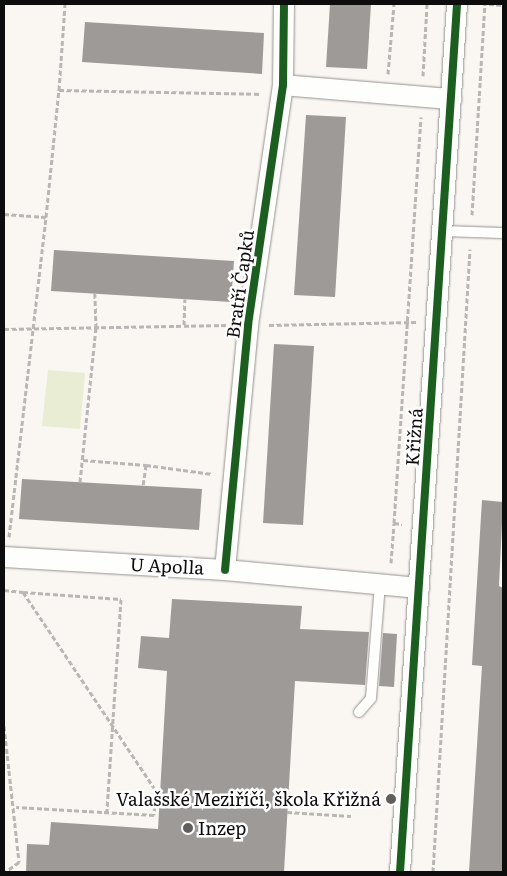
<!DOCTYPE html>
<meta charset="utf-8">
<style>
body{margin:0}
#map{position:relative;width:507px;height:876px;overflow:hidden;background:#faf6f2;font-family:Literata,serif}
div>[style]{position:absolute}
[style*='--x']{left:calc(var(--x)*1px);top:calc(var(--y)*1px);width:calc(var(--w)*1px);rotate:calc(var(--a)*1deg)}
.green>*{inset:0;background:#e9edd3}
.building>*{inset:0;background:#9d9a98}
.path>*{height:3px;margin-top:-1.5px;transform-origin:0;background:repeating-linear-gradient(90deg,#b8b7b6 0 5px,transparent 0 7.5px)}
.roads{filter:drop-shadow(0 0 1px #949290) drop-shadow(0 0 1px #949290)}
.lane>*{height:10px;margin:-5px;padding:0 5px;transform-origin:5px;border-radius:5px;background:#fefefd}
.street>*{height:20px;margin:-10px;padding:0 10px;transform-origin:10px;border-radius:10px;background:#fefefd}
.cycleway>*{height:8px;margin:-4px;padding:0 4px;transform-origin:4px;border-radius:4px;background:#1b5e20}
.dots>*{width:14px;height:14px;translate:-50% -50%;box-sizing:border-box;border:2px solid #fff;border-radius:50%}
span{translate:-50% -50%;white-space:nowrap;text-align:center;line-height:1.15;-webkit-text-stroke:5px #fff;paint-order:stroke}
.street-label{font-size:18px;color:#0d0d0d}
.poi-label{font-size:18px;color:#0d0d0d}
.right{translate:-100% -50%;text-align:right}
.left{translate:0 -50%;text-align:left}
.frame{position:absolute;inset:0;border:5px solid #0d0d0d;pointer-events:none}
</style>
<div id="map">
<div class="green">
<i style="clip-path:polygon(48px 370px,85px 373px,80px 429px,42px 426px)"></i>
</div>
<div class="building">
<i style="clip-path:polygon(330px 4px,371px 4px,367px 69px,326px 67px)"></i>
<i style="clip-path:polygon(85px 22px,264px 33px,262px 74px,82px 62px)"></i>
<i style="clip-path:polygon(306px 115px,346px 117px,335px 297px,294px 295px)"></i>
<i style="clip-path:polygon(54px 250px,234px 261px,231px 302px,51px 291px)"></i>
<i style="clip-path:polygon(274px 344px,314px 346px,303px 525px,263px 523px)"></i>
<i style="clip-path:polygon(22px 479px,202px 489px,199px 530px,19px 519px)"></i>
<i style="clip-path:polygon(482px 500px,503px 502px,499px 586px,503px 588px,503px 872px,469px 872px,482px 666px,472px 665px)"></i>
<i style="clip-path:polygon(172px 599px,302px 606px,300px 629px,369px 632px,365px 685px,295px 681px,284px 872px,26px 872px,27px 844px,49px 845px,51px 822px,158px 829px,167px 671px,138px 668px,141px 636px,169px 638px)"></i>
<i style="clip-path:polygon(383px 633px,397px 634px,394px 687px,379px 686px)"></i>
</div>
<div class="path">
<i style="--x:489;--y:4;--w:14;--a:4"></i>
<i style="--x:388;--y:74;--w:70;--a:-85.1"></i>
<i style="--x:423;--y:76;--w:72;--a:-86.8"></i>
<i style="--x:59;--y:90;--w:86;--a:-86"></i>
<i style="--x:4;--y:214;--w:42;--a:4.1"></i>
<i style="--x:46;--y:217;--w:128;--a:-84.2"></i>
<i style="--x:59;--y:90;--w:202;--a:1.1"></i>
<i style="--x:472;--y:215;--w:211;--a:-86.5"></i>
<i style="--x:184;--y:325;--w:26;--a:-88"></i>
<i style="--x:269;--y:325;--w:147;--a:-1.2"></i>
<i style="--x:4;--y:329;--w:224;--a:-1"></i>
<i style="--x:83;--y:460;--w:63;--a:4.5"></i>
<i style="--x:146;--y:465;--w:21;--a:98"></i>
<i style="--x:146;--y:465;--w:67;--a:7.8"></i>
<i style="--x:80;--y:482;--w:155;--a:-84.1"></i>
<i style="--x:96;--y:328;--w:35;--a:-92"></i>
<i style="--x:394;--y:523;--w:407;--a:-86.2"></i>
<i style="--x:9;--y:537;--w:322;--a:-83.4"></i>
<i style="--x:391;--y:563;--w:40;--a:-85.7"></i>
<i style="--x:394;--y:523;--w:8;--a:7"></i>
<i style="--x:4;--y:590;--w:19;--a:6"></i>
<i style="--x:23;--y:592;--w:239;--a:56.2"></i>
<i style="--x:156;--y:791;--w:24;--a:95"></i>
<i style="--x:154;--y:815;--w:138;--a:-176.7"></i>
<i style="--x:23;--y:592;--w:98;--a:4.1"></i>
<i style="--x:121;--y:599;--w:213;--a:93.8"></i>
<i style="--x:4;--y:726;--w:137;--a:83.7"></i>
<i style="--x:19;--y:862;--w:17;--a:144"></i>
<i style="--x:287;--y:812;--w:64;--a:3.6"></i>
<i style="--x:433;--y:872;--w:624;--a:-86.6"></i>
</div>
<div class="roads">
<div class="lane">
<i style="--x:442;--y:231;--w:61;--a:1.9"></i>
<i style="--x:359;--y:712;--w:18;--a:-49"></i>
<i style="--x:371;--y:698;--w:114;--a:-85.5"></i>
</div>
<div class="street">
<i style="--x:283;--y:85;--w:169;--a:4.8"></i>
<i style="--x:4;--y:557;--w:221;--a:3.4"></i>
<i style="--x:225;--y:570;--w:195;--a:5.3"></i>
<i style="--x:225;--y:570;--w:246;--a:-84.6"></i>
<i style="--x:248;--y:325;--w:243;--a:-81.7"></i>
<i style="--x:283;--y:85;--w:81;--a:-89.3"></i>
<i style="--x:400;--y:872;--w:870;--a:-86.24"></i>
</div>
</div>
<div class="cycleway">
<i style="--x:225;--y:570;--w:246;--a:-84.6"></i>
<i style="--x:248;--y:325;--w:243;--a:-81.7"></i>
<i style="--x:283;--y:85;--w:81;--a:-89.3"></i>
<i style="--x:400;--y:872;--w:870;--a:-86.24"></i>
</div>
<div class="dots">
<i style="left:391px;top:799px;background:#605f5d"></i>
<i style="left:188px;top:828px;background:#605f5d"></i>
</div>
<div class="street-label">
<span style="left:240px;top:284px;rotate:-82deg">Bratří Čapků</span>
<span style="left:414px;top:437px;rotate:-86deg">Křižná</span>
<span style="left:167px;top:566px;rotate:3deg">U Apolla</span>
</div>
<div class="poi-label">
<span class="right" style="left:381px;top:799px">Valašské Meziříčí, škola Křižná</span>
<span class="left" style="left:198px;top:828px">Inzep</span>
</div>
<div class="frame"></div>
</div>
